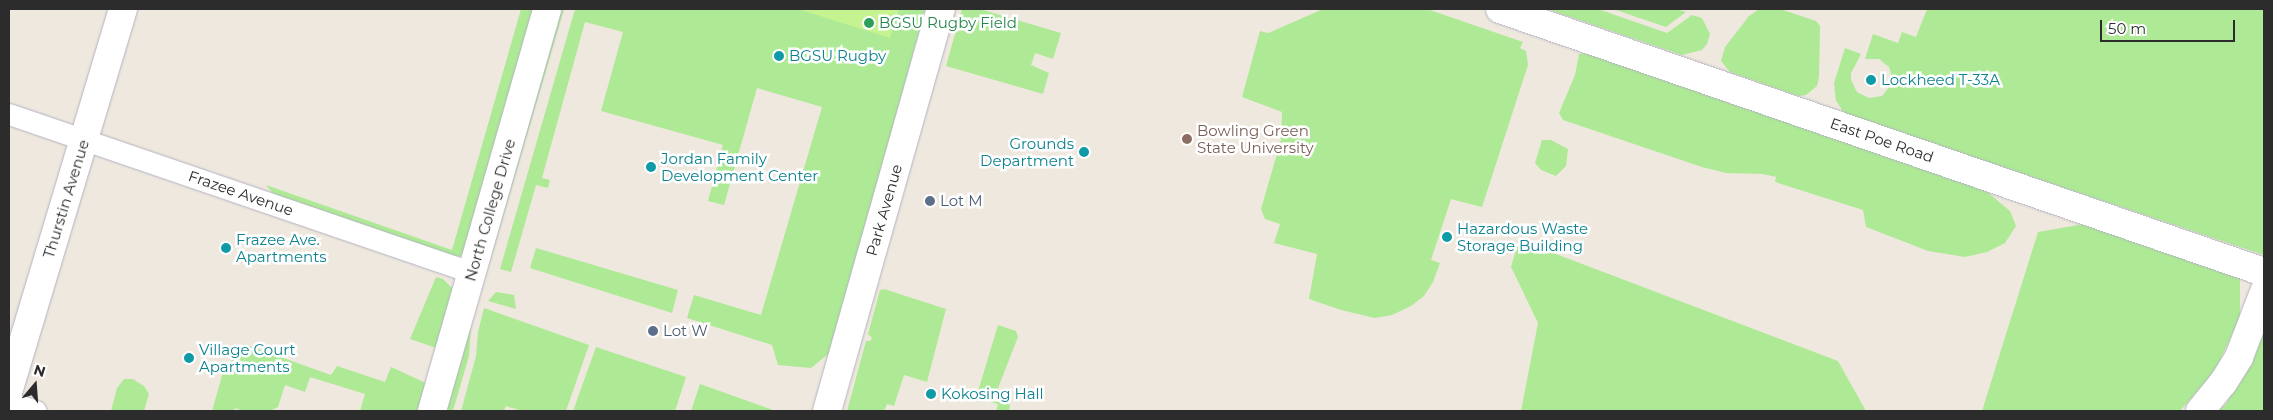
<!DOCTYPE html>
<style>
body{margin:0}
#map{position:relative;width:2273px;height:420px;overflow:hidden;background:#efe8de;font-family:Montserrat,sans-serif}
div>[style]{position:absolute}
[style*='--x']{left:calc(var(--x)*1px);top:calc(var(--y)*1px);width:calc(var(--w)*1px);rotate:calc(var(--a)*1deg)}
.green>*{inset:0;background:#aeea95}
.pitch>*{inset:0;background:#c4f390}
.roads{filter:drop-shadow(0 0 1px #b2b3c1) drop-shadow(0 0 1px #b2b3c1)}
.street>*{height:21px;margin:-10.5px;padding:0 10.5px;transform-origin:10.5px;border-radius:10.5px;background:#fff}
.secondary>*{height:28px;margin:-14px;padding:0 14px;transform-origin:14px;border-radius:14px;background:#fff}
.dots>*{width:14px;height:14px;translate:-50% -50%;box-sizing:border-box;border:2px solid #fff;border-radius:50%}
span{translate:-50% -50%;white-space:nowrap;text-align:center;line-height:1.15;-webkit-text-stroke:5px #fff;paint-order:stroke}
.leisure-label{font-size:15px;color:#27864d}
.left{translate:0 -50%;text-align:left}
.culture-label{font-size:15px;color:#0d838f}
.right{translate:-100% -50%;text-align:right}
.education-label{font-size:15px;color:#785e54}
.street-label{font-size:15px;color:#2c2c2c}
.service-label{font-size:15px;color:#4e5e75}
.frame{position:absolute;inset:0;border:10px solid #2c2c2c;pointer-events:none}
.north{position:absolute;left:10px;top:360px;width:50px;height:50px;-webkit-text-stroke:4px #fff;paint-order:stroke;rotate:18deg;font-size:14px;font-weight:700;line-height:20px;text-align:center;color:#2c2c2c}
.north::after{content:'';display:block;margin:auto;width:18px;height:22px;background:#2c2c2c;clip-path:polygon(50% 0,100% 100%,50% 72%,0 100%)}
.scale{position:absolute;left:2100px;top:20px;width:135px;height:22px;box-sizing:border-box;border:2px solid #2c2c2c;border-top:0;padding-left:6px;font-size:15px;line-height:18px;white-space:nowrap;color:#2c2c2c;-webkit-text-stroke:4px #fff;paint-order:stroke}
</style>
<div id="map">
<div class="green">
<i style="clip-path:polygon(521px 9px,537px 9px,471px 243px,461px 256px,449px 257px,276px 197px,266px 185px,452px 250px)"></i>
<i style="clip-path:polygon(560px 9px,564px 9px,490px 261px,490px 244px)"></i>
<i style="clip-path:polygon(575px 9px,925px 9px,832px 351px,811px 368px,778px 365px,772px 345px,687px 318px,694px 295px,761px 315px,822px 107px,757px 88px,724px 205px,708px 201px,723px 145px,601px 111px,623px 32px,585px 22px,542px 178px,550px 180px,548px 188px,536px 185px,511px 272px,500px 269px)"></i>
<i style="clip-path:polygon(962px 9px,980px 9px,1061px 33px,1053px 59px,1035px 53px,1031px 65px,1049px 73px,1043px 94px,946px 66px)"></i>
<i style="clip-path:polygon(1323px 9px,1427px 9px,1523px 42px,1520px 48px,1526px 51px,1528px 65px,1482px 207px,1451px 199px,1431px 260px,1440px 263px,1433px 282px,1424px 296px,1411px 306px,1392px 315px,1375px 318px,1341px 310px,1309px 299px,1317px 254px,1274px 243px,1280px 224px,1265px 219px,1261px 209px,1281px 140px,1282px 112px,1242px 97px,1260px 31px,1268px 33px)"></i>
<i style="clip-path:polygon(1547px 9px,1598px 9px,1667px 33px,1692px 15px,1702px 18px,1710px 34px,1707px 44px,1702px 50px,1682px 55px)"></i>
<i style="clip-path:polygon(1613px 9px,1676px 9px,1686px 12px,1666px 27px)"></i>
<i style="clip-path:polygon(1759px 9px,1780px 9px,1816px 21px,1820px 26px,1819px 77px,1817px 86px,1806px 95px,1799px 96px,1730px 72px,1721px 61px,1725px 47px,1732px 38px,1749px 16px)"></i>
<i style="clip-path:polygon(1927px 9px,2264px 9px,2264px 255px,1845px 114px,1836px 101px,1834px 83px,1845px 48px,1861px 54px,1851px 73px,1851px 80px,1857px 92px,1869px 98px,1882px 96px,1890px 86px,1891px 73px,1889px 67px,1879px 59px,1865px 59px,1873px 34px,1898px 43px,1902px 32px,1916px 37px)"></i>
<i style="clip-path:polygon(1599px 53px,1979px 185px,2010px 211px,2016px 226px,2005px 243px,1987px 252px,1965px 257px,1928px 251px,1866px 227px,1863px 210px,1775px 182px,1776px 177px,1763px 174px,1726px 173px,1702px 167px,1563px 120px,1559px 113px,1575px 75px,1579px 54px)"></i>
<i style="clip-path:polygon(1542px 140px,1551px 140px,1568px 149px,1566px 166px,1556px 176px,1541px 170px,1535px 163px)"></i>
<i style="clip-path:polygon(2084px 224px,2240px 276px,2240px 317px,2215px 371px,2180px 411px,1982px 411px,2038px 232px)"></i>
<i style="clip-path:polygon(1519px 240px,1838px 361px,1866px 411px,1521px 411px,1538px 323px,1511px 267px)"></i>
<i style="clip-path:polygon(536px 248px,678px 290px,672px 313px,530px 268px)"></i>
<i style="clip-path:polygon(436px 277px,443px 279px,452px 288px,455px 298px,439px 349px,410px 339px)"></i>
<i style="clip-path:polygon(884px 289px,946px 309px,927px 382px,904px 375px,894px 406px,887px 404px,884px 411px,847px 411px,866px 341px,870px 341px,872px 338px,868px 334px,880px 290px)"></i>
<i style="clip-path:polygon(496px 292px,514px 295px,516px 309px,488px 301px)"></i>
<i style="clip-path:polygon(476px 305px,471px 328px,469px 356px,453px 411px,443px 411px)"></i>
<i style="clip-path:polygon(484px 308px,589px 345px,566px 411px,522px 411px,506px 406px,504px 411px,461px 411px,476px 356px,478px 332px)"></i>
<i style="clip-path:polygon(2264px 324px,2264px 411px,2218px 411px,2226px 404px,2256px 349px)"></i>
<i style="clip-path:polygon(998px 325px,1016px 331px,1018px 337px,998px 388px,1010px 406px,1009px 411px,996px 411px,998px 404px,976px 398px)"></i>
<i style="clip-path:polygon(244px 344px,331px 375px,337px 366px,385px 382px,391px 367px,426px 383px,421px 411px,360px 411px,365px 394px,310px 377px,305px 392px,285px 385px,278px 407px,270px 411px,243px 411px,235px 408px,234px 411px,212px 411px,223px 372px)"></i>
<i style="clip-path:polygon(596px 347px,686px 377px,675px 411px,573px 411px)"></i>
<i style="clip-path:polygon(124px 379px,133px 379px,144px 386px,149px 394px,144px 411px,111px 411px,117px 388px)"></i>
<i style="clip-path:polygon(700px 384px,776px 411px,691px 411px)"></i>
</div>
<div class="pitch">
<i style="clip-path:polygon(798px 9px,899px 9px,890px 38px)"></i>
</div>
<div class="roads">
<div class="street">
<i style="--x:9;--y:114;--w:490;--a:18.9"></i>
<i style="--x:9;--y:402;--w:28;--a:18"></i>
</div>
<div class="secondary">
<i style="--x:1500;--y:9;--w:808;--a:19"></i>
<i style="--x:9;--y:389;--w:397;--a:-73.3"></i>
<i style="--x:432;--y:411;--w:418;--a:-74"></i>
<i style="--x:827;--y:411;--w:418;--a:-74.2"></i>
<i style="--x:2200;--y:411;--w:36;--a:-51"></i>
<i style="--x:2223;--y:383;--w:31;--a:-58"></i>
<i style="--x:2239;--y:357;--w:70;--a:-69"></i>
</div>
</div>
<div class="dots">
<i style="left:869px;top:23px;background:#2e9e5b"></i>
<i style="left:779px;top:56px;background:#0f9aa8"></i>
<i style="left:1871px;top:80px;background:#0f9aa8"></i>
<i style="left:1187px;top:139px;background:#8d6e63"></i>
<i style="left:1084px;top:152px;background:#0f9aa8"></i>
<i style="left:651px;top:167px;background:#0f9aa8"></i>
<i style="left:930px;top:201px;background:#5c6f8a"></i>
<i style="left:1447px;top:237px;background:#0f9aa8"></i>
<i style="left:226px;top:248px;background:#0f9aa8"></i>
<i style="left:653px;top:331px;background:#5c6f8a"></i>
<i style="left:189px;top:358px;background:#0f9aa8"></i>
<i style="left:931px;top:394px;background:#0f9aa8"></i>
</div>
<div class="leisure-label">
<span class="left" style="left:879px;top:23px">BGSU Rugby Field</span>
</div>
<div class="culture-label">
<span class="left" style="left:789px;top:56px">BGSU Rugby</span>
<span class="left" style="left:1881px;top:80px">Lockheed T-33A</span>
<span class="right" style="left:1074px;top:152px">Grounds<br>Department</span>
<span class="left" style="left:661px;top:167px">Jordan Family<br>Development Center</span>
<span class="left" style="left:1457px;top:237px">Hazardous Waste<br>Storage Building</span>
<span class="left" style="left:236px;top:248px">Frazee Ave.<br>Apartments</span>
<span class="left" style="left:199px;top:358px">Village Court<br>Apartments</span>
<span class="left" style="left:941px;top:394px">Kokosing Hall</span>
</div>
<div class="education-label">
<span class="left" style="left:1197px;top:139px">Bowling Green<br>State University</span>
</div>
<div class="street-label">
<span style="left:1882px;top:140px;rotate:19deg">East Poe Road</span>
<span style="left:241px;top:193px;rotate:19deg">Frazee Avenue</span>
<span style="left:66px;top:199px;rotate:-73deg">Thurstin Avenue</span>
<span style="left:490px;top:210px;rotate:-74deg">North College Drive</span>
<span style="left:884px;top:210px;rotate:-74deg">Park Avenue</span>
</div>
<div class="service-label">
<span class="left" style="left:940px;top:201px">Lot M</span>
<span class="left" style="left:663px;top:331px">Lot W</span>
</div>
<div class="frame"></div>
<div class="north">N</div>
<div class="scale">50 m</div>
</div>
